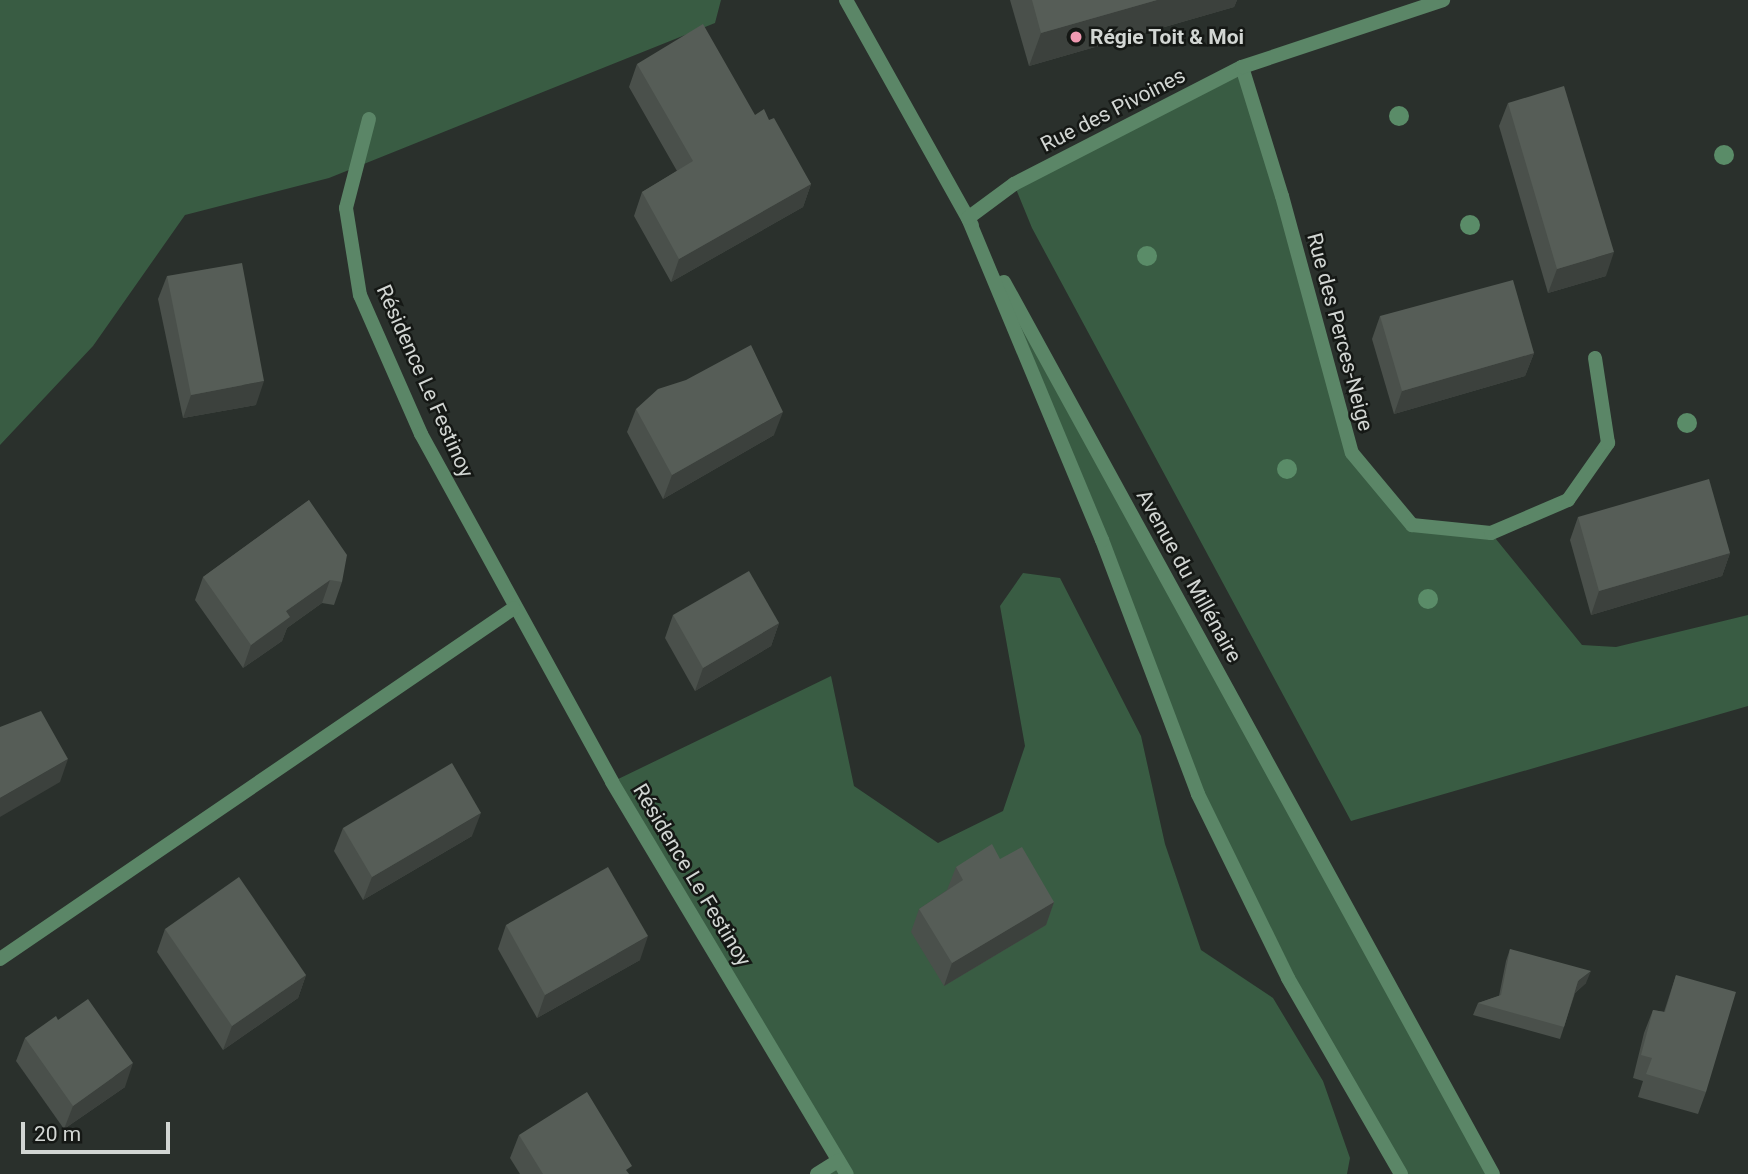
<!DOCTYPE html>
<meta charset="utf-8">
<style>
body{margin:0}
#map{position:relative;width:1748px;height:1174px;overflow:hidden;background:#2a302c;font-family:Roboto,sans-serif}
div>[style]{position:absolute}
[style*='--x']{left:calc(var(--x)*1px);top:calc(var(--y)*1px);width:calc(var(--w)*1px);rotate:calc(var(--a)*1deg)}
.green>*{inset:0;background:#395c43}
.lane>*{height:14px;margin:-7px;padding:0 7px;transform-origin:7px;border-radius:7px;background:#5b8667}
.street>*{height:14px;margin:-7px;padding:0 7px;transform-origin:7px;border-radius:7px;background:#5b8667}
.trees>*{width:20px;height:20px;margin:-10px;border-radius:50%;background:#5a8c68}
.wall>*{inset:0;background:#4a504b}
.shaded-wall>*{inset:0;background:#3c413d}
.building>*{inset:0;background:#565d57}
.dots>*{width:19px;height:19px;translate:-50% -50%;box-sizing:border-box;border:4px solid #151815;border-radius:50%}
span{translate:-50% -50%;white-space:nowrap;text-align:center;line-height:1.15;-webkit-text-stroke:5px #151815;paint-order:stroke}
.poi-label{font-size:21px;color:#d2d6d3;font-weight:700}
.left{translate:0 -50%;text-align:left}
.street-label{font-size:21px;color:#d2d6d3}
.scale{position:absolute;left:21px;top:1122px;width:149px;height:32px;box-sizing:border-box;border:4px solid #d2d6d3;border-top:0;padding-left:9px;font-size:21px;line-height:24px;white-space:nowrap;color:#d2d6d3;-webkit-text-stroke:5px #151815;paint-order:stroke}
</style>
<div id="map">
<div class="green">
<i style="clip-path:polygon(0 0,721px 0,715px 23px,329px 178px,185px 215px,93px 346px,0 445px)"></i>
<i style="clip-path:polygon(1242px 67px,1352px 453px,1412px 525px,1491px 533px,1582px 645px,1616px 647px,1748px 615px,1748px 706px,1351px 821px,1032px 228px,1014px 184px)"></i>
<i style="clip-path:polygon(968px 218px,1493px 1174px,1401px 1174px,1288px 978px,1198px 794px)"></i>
<i style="clip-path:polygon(1023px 573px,1060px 578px,1141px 736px,1165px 844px,1201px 950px,1273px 998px,1323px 1081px,1350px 1158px,1347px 1174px,817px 1174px,838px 1161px,612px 782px,831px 676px,854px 786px,938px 843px,1003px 811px,1025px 746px,1000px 606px)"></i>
</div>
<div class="lane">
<i style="--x:1242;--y:67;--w:135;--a:72.8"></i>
<i style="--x:1282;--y:196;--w:266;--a:74.8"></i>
<i style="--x:1352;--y:453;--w:94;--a:50.2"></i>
<i style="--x:1412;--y:525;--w:79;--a:5.8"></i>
<i style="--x:1491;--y:533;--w:84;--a:-23.2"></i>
<i style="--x:1568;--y:500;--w:70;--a:-54.9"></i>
<i style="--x:1608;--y:443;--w:86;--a:-98.7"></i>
</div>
<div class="street">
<i style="--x:846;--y:0;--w:258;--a:60.8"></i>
<i style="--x:369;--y:119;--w:92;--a:104.5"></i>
<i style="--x:346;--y:208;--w:88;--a:80.9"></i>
<i style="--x:360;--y:295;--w:152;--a:66.3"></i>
<i style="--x:421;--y:434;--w:397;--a:61.2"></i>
<i style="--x:612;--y:782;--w:457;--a:59.1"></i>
<i style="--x:1004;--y:282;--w:1017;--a:61.27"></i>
<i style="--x:0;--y:959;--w:622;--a:-34.33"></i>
<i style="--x:817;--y:1174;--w:25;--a:-32"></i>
<i style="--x:1401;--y:1174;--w:226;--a:-120"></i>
<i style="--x:1288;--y:978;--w:205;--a:-116.1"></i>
<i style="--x:1198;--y:794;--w:272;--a:-110.7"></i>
<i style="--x:1102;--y:540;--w:349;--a:-112.6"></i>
<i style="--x:968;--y:218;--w:57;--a:-36.5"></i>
<i style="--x:1014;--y:184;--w:256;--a:-27.2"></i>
<i style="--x:1242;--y:67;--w:212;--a:-18.4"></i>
</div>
<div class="trees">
<i style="left:1399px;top:116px"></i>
<i style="left:1724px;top:155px"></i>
<i style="left:1470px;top:225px"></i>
<i style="left:1147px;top:256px"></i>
<i style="left:1687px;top:423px"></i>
<i style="left:1287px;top:469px"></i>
<i style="left:1428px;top:599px"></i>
</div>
<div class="wall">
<i style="clip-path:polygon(1010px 0,1237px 0,1234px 7px,1029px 66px)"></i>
<i style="clip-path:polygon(637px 64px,755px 115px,769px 120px,811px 184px,803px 207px,671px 282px,634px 216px,642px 192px,677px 171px,629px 87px)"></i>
<i style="clip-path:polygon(1508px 103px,1606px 276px,1548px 293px,1499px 126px)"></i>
<i style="clip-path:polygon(167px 276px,256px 405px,183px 418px,158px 299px)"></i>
<i style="clip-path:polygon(1380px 316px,1534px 353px,1525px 376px,1394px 414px,1372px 339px)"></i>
<i style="clip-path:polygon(636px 409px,774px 435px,663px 499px,627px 432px)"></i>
<i style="clip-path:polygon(309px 500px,342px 582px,334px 605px,322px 603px,287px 628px,282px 641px,243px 668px,195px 600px,203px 577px)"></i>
<i style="clip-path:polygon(1578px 517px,1730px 553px,1722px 576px,1591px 615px,1570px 540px)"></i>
<i style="clip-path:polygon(673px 615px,779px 623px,771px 646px,695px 691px,665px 638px)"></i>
<i style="clip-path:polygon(343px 828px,472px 836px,363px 900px,334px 851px)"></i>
<i style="clip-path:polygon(1000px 859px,1054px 902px,1046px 925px,944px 986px,911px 932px,919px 909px,947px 890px,956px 867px)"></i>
<i style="clip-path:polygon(506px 925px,640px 960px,537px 1018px,498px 949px)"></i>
<i style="clip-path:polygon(165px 929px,306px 975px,298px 998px,223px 1050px,157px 952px)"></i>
<i style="clip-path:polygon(1510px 949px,1586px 983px,1575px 993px,1560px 1039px,1473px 1015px,1478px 1003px,1499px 996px,1506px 961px)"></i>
<i style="clip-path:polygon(1676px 975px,1706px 1092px,1698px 1114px,1638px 1097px,1643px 1081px,1633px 1078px,1644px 1033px,1653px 1010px,1664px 1012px)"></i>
<i style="clip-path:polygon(58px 1020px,125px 1087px,64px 1129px,16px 1061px,25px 1038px)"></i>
<i style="clip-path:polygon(519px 1135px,629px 1174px,520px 1174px,510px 1158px)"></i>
</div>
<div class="shaded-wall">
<i style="clip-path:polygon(1157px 0,1237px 0,1234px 7px,1029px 66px,1041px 33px)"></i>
<i style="clip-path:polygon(811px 184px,803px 207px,671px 282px,679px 259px)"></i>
<i style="clip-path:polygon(1614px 252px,1606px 276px,1548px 293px,1557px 269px)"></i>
<i style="clip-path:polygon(1534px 353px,1525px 376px,1394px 414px,1402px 391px)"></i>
<i style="clip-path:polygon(264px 381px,256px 405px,183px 418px,191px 395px)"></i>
<i style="clip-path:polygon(783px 412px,774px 435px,663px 499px,672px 475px)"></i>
<i style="clip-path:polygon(1730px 553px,1722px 576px,1591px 615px,1599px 591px)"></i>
<i style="clip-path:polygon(330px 580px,322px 603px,287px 628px,282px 641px,243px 668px,251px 645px,286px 611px)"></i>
<i style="clip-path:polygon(779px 623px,771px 646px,695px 691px,703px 668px)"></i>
<i style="clip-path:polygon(68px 759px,60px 782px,0 817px,0 798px)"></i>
<i style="clip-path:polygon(481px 813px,472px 836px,363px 900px,372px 877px)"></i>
<i style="clip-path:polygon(1054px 902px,1046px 925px,944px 986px,952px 963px)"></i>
<i style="clip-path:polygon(648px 936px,640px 960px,537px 1018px,545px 995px)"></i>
<i style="clip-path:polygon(1591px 971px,1586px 983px,1574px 994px,1578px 981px)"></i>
<i style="clip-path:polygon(306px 975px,298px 998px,223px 1050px,232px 1026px)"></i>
<i style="clip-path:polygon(133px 1063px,125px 1087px,64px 1129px,73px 1106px)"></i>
</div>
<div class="building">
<i style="clip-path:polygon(1032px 0,1157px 0,1041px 33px)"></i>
<i style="clip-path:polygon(703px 24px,755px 115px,764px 109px,769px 120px,774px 118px,811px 184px,679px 259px,642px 192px,693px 161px,637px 64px)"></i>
<i style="clip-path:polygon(1564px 86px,1614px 252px,1557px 269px,1508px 103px)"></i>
<i style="clip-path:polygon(242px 263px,264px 381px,191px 395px,167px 276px)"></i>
<i style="clip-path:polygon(1513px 280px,1534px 353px,1402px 391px,1380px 316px)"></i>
<i style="clip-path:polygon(751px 345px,783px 412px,672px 475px,636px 409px,658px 389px,686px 380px)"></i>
<i style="clip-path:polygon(1709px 479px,1730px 553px,1599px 591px,1578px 517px)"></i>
<i style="clip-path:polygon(309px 500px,347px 555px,342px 582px,330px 580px,286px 611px,290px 617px,251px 645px,203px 577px)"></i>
<i style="clip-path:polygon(749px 571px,779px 623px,703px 668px,673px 615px)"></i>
<i style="clip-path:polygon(41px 711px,68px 759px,0 798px,0 727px)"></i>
<i style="clip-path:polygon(452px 763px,481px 813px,372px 877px,343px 828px)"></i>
<i style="clip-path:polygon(992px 844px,1000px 859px,1022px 847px,1054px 902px,952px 963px,919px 909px,963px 880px,956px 867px)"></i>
<i style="clip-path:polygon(608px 867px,648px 936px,545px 995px,506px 925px)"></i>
<i style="clip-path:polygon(239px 877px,306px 975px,232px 1026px,165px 929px)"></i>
<i style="clip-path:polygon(1510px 949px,1591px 971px,1578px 981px,1564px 1027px,1478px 1003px,1501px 995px)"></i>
<i style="clip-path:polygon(1676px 975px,1736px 992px,1706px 1092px,1646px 1074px,1652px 1058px,1641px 1055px,1653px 1010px,1665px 1012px)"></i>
<i style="clip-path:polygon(88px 999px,133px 1063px,73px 1106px,25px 1038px,56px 1016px,58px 1020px)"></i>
<i style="clip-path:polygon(587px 1092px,632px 1166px,626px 1170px,629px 1174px,543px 1174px,519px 1135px)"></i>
</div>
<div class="dots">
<i style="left:1076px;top:37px;background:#f19ab2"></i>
</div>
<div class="poi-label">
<span class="left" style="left:1090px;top:37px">Régie Toit &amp; Moi</span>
</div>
<div class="street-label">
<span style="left:1113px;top:110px;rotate:-27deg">Rue des Pivoines</span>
<span style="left:1340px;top:332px;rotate:75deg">Rue des Perces-Neige</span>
<span style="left:425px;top:381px;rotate:66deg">Résidence Le Festinoy</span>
<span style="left:1189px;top:576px;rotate:61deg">Avenue du Millénaire</span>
<span style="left:692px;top:875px;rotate:59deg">Résidence Le Festinoy</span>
</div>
<div class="scale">20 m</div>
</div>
